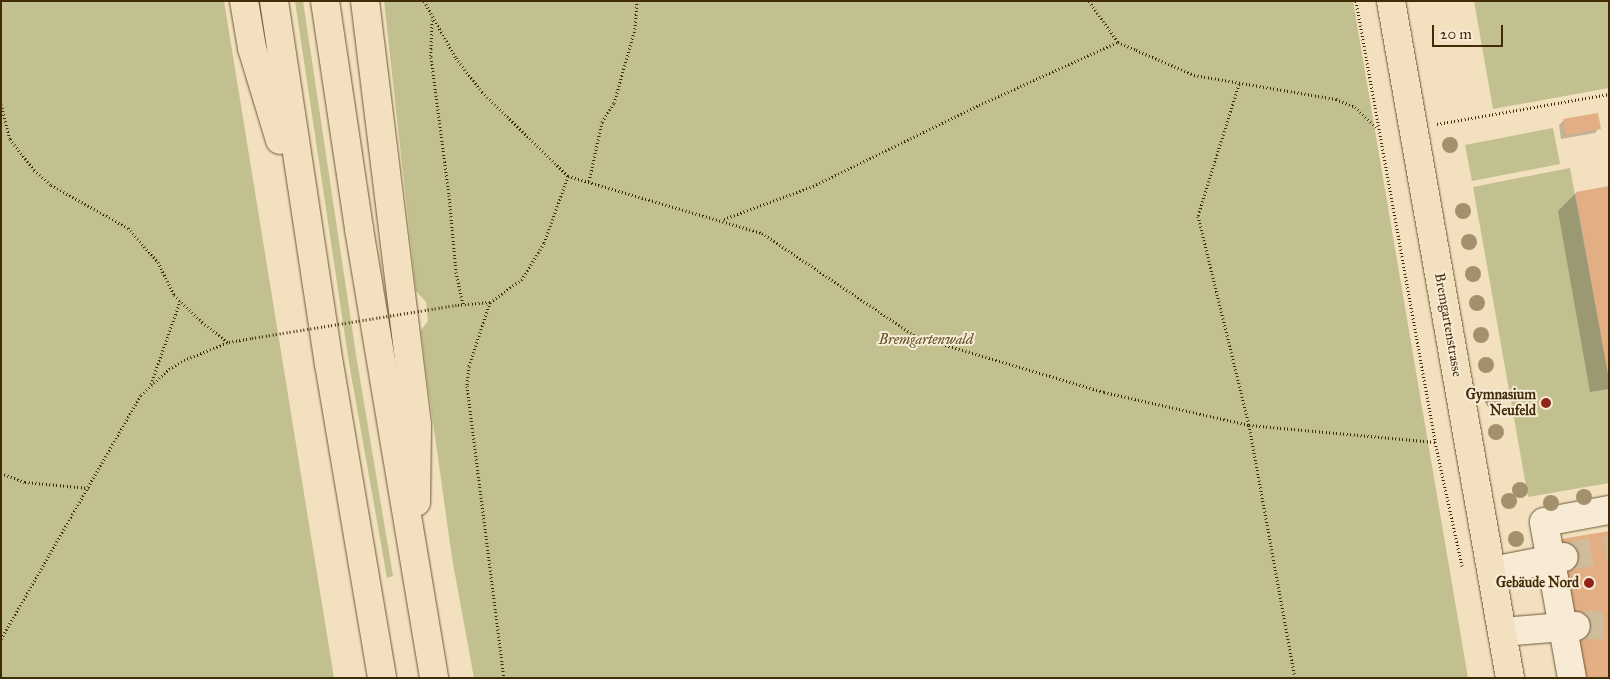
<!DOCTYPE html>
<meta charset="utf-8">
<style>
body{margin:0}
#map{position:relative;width:1610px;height:679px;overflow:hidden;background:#f2e0bf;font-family:"IM FELL Great Primer",serif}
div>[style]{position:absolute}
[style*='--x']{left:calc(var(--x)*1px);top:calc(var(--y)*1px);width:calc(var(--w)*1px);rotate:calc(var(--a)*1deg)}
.green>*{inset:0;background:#c1c08e}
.shadow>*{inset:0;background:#0003}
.building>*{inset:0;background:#e4ae85}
.minor-tunnel>*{height:28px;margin-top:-14px;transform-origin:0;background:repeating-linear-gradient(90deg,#cfbc9a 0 28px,transparent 0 42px)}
.path>*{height:3px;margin-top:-1.5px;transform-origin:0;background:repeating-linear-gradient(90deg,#422b07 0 1px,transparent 0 3.5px)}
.roads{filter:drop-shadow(0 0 1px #6e5835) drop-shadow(0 0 1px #6e5835)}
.minor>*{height:28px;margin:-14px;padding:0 14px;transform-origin:14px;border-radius:14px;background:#f7ebd5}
.major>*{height:28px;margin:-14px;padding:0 14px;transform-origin:14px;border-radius:14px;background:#f2e0bf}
.highway>*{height:28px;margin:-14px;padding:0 14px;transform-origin:14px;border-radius:14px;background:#f2e0bf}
.path-bridge>*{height:3px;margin-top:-1.5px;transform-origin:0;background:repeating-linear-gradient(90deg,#422b07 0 1px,transparent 0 3.5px)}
.trees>*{width:16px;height:16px;margin:-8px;border-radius:50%;background:#a3916c}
.dots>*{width:14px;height:14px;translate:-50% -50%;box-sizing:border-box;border:2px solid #f7ebd5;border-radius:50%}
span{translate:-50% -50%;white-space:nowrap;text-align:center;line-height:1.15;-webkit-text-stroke:4px #f7ebd5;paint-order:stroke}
.street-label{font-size:14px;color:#422b07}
.park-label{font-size:14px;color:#625029;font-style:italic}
.poi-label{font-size:14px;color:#422b07;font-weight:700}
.right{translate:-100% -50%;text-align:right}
.frame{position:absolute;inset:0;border:2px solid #422b07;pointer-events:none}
.scale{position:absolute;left:1432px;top:25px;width:71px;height:22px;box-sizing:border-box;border:2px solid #422b07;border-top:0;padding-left:6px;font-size:15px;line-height:18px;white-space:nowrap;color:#422b07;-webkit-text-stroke:4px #f7ebd5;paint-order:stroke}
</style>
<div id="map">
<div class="green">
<i style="clip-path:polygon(1px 1px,224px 1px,334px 678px,1px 678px)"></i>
<i style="clip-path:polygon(295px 1px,303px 1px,357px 361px,393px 576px,387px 578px,349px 363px)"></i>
<i style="clip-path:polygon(384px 1px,1353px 1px,1468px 678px,474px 678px,452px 558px,427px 379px,421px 330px,428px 321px,426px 302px,416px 291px)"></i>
<i style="clip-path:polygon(1474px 1px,1609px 1px,1609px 88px,1493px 109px)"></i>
<i style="clip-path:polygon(1553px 128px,1560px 164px,1472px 181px,1465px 145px)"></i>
<i style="clip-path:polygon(1570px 168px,1609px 379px,1609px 483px,1528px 497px,1473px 187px)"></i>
</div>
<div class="shadow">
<i style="clip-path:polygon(1563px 121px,1599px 128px,1595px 133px,1561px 139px,1559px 125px)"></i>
<i style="clip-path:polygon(1609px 187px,1609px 389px,1590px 392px,1558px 211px,1576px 193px)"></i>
</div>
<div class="building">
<i style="clip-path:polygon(1598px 113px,1601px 129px,1566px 135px,1563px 119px)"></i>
<i style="clip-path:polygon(1609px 186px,1609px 374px,1608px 374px,1576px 192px)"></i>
<i style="clip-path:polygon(1609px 531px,1609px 678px,1585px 678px,1561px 539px)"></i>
</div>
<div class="minor-tunnel">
<i style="--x:1564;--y:557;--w:46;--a:-10.1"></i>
<i style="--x:1576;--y:626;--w:33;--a:-3"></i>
</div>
<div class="path">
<i style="--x:424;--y:1;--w:65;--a:60.7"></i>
<i style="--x:456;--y:58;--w:43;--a:52.6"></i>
<i style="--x:482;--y:92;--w:120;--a:44.3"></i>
<i style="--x:568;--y:176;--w:71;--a:109.7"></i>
<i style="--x:544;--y:243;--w:42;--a:121.4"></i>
<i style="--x:522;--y:279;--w:39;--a:144"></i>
<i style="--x:490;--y:302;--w:34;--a:175"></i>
<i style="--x:1089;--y:1;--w:50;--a:54.7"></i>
<i style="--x:1118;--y:42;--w:20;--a:24"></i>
<i style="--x:1136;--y:50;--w:63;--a:23.3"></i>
<i style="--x:1194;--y:75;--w:144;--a:9.6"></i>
<i style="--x:1336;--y:99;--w:21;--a:23"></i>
<i style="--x:1355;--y:107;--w:29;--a:44"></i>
<i style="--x:1356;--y:1;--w:448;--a:79.8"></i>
<i style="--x:1435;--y:442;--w:127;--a:77.7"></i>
<i style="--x:432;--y:20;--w:37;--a:92"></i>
<i style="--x:431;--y:57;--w:139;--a:82.6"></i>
<i style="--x:449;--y:195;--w:77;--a:84.8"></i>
<i style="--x:456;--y:272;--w:33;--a:78"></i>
<i style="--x:1239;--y:84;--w:138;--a:107.3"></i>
<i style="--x:1198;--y:216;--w:215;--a:76.3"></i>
<i style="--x:1249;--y:425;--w:257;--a:79.7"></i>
<i style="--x:1;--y:104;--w:36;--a:76"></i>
<i style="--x:10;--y:139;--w:39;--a:52"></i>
<i style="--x:34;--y:170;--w:23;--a:41"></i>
<i style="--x:51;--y:185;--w:88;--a:29.2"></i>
<i style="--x:128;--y:228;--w:45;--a:48.6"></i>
<i style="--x:158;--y:262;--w:37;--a:64"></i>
<i style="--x:174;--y:295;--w:39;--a:44"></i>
<i style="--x:202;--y:322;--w:33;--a:38"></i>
<i style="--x:1437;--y:124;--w:175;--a:-9.9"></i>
<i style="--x:568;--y:176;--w:202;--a:16.4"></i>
<i style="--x:762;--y:233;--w:184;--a:33.9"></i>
<i style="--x:915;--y:336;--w:197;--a:16.5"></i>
<i style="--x:1104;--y:392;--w:149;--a:12.8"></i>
<i style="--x:1249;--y:425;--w:187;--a:5.2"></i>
<i style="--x:589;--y:181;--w:60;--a:-77.6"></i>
<i style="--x:602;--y:122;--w:22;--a:-58"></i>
<i style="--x:614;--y:103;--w:77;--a:-74.2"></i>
<i style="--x:635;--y:29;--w:28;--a:-86"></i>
<i style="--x:724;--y:219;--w:95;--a:-20.3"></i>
<i style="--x:813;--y:186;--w:185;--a:-26"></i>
<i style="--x:979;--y:105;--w:153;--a:-24.4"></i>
<i style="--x:490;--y:302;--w:67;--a:108.2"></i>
<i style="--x:469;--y:366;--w:20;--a:96"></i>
<i style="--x:467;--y:386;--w:294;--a:82.8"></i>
<i style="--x:151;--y:384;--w:88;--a:-70.7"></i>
<i style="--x:1;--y:473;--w:26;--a:21"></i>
<i style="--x:25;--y:482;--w:64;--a:5.4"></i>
<i style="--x:1;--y:639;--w:281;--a:-60.2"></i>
<i style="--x:141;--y:395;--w:38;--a:-43"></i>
<i style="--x:169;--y:369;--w:17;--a:-31"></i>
<i style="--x:184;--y:360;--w:48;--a:-21.8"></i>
<i style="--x:229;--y:342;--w:23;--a:-10"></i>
</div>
<div class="roads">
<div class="minor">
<i style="--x:1492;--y:571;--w:73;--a:-11"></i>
<i style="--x:1502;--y:632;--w:74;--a:-4.6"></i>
<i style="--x:1572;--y:678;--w:158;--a:-100.2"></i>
<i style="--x:1544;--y:522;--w:66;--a:-10.5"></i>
</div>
<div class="major">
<i style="--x:1391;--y:1;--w:687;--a:80.03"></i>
</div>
<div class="highway">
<i style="--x:244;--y:1;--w:48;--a:80.3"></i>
<i style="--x:252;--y:48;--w:96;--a:73.1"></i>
<i style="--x:274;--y:1;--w:367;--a:81.4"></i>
<i style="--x:329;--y:364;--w:318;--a:80.4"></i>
<i style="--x:325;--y:1;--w:231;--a:81.5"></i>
<i style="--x:359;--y:229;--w:455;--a:80.5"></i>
<i style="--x:365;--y:1;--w:427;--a:83"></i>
<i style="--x:417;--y:425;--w:77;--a:90.7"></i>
</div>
</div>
<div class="path-bridge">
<i style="--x:252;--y:338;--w:207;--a:-9.2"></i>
</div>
<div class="trees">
<i style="left:1450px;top:145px"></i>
<i style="left:1463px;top:211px"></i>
<i style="left:1469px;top:242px"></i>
<i style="left:1473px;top:274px"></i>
<i style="left:1477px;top:303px"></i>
<i style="left:1481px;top:335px"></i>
<i style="left:1486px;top:365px"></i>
<i style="left:1493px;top:400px"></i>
<i style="left:1496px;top:432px"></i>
<i style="left:1520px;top:490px"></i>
<i style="left:1584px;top:497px"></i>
<i style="left:1509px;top:501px"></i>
<i style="left:1551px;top:503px"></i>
<i style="left:1516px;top:539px"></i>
</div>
<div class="dots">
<i style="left:1546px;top:403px;background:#8f2418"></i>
<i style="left:1589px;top:583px;background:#8f2418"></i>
</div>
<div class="street-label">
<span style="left:1448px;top:325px;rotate:80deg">Bremgartenstrasse</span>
</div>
<div class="park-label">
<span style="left:926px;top:340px">Bremgartenwald</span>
</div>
<div class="poi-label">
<span class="right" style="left:1536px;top:403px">Gymnasium<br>Neufeld</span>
<span class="right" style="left:1579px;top:583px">Gebäude Nord</span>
</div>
<div class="frame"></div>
<div class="scale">20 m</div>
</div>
